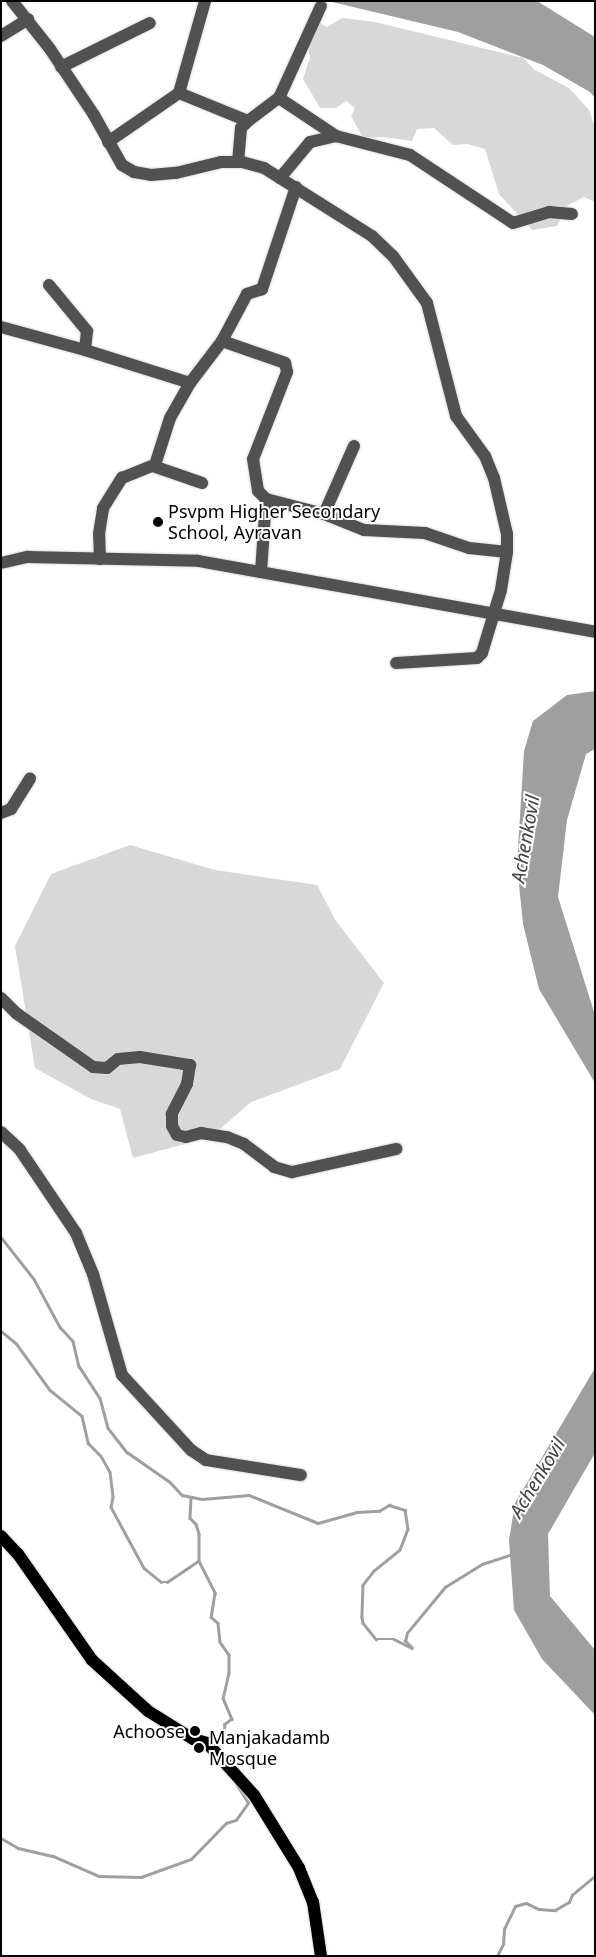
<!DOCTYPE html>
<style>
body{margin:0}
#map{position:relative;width:596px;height:1957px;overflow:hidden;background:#fff;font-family:"Noto Sans",sans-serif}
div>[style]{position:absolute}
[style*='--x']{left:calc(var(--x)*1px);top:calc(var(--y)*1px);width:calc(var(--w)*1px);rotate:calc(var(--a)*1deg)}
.green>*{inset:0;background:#d8d8d8}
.water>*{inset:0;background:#9f9f9f}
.stream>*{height:2.5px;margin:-1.25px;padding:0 1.25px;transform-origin:1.25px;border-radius:1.25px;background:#9f9f9f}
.roads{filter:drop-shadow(0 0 1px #dbdbdb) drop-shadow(0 0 1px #dbdbdb)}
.minor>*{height:12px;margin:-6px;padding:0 6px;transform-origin:6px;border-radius:6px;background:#515151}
.major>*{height:12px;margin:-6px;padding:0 6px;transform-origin:6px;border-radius:6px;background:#000}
.dots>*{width:14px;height:14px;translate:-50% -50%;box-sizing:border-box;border:2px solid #fff;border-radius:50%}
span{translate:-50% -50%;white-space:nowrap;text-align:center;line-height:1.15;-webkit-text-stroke:4px #fff;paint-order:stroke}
.poi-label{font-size:18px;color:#000}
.left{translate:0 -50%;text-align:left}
.right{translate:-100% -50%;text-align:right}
.water-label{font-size:19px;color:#404040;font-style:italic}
.frame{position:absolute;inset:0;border:2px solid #000;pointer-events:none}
</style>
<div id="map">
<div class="green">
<i style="clip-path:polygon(342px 18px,375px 22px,523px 58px,535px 70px,569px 88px,589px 110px,595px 127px,595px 202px,584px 197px,568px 205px,557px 226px,532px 230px,499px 194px,485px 149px,467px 144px,453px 145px,434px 128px,417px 129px,412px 141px,384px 137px,363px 138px,351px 116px,355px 108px,346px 101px,336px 108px,320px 108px,303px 79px,310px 57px,307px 44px,315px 20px,327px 27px)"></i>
<i style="clip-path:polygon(130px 845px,215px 870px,317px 885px,336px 921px,384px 983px,340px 1069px,251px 1102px,211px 1137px,133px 1158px,120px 1109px,91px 1099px,35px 1068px,15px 946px,51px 874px)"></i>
</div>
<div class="water">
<i style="clip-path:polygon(328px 1px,537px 1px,595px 37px,595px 98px,590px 92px,543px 65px,458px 32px)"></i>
<i style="clip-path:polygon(595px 691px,595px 749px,586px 754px,567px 820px,558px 897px,595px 1015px,595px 1083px,539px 989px,523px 924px,517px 865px,524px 751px,533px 721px,567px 695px)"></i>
<i style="clip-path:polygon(595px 1368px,595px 1453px,548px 1534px,550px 1596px,595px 1650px,595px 1715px,542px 1659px,514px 1610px,509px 1540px,515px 1503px)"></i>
</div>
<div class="stream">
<i style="--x:1;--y:1237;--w:53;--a:51.8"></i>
<i style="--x:34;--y:1279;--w:55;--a:61.6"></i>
<i style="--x:60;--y:1327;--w:19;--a:47"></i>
<i style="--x:73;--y:1341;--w:26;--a:77"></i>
<i style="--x:79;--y:1366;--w:38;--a:57"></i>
<i style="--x:100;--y:1398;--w:31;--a:75"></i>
<i style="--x:108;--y:1428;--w:31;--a:52"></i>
<i style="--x:127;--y:1452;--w:52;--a:34.9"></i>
<i style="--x:170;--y:1482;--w:18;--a:47"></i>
<i style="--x:182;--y:1495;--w:20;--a:11"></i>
<i style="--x:202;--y:1499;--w:47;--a:-4.9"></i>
<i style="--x:249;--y:1495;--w:74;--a:22.1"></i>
<i style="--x:318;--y:1523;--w:41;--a:-15.8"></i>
<i style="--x:357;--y:1512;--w:22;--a:-3"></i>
<i style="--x:379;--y:1511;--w:12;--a:-31"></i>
<i style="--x:389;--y:1505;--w:17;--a:17"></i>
<i style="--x:405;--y:1510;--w:19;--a:81"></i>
<i style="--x:408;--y:1529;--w:22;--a:111"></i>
<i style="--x:400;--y:1550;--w:33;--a:141"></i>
<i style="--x:374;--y:1571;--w:18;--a:128"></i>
<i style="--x:363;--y:1585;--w:32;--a:92"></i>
<i style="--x:362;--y:1617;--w:6;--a:81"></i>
<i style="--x:363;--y:1623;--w:21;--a:51"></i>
<i style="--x:376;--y:1639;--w:18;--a:0"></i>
<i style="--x:394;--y:1639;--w:20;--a:27"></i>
<i style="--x:1;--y:1331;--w:19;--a:39"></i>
<i style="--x:16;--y:1343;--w:58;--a:54.1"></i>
<i style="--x:50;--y:1390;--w:41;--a:39.1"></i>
<i style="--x:82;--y:1416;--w:28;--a:77"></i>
<i style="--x:88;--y:1443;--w:18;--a:45"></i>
<i style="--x:101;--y:1456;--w:18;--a:61"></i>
<i style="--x:110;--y:1472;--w:25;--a:83"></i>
<i style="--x:113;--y:1497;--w:10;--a:101"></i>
<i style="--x:111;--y:1507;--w:69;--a:61.6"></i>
<i style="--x:144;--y:1568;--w:22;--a:39"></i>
<i style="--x:161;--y:1582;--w:6;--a:0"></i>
<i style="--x:167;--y:1582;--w:37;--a:-34"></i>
<i style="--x:191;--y:1498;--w:20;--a:93"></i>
<i style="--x:190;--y:1518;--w:8;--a:45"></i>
<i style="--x:196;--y:1524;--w:10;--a:73"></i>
<i style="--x:199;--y:1534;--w:27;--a:90"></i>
<i style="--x:199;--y:1561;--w:36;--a:63"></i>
<i style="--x:215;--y:1593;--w:24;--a:99"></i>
<i style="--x:211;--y:1617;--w:9;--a:41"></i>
<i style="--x:218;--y:1623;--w:19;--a:84"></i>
<i style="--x:220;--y:1642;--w:16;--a:55"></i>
<i style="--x:229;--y:1655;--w:18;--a:90"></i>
<i style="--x:229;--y:1673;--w:26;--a:103"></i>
<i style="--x:223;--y:1698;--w:23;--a:67"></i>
<i style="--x:232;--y:1719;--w:9;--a:144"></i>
<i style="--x:225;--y:1724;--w:11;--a:95"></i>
<i style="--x:224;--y:1735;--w:15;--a:157"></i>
<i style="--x:412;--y:1648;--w:10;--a:-135"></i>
<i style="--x:405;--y:1641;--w:8;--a:-76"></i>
<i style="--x:407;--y:1633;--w:60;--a:-50.4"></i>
<i style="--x:445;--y:1587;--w:44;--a:-31.9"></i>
<i style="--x:482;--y:1564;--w:33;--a:-18"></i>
<i style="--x:1;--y:1838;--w:20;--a:30"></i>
<i style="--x:18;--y:1848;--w:36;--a:13"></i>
<i style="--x:53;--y:1856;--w:50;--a:23.5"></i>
<i style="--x:99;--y:1876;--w:42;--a:1.4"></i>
<i style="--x:141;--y:1877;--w:53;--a:-19.8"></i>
<i style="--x:191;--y:1859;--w:50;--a:-45.8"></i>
<i style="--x:226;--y:1823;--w:10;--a:-17"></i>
<i style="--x:236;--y:1820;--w:21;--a:-55"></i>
<i style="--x:248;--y:1803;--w:26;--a:-122"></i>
<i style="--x:497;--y:1956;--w:13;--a:-63"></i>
<i style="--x:503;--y:1944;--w:15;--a:-86"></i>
<i style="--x:504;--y:1929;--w:25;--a:-64"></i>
<i style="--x:515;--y:1906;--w:11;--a:-15"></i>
<i style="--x:526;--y:1903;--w:14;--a:25"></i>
<i style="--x:539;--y:1909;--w:16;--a:4"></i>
<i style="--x:555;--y:1910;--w:16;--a:-30"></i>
<i style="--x:569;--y:1902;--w:8;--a:-67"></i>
<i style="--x:572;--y:1895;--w:30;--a:-40"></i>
</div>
<div class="roads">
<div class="minor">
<i style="--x:12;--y:1;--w:61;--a:51.6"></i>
<i style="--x:50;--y:49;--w:79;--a:56.3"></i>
<i style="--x:94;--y:115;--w:57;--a:60.8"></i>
<i style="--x:122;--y:165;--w:14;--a:30"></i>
<i style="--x:134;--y:172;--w:17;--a:10"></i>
<i style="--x:151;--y:175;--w:25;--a:-5"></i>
<i style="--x:176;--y:173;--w:46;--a:-13.7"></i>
<i style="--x:221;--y:162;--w:21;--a:0"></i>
<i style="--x:242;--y:162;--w:23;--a:15"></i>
<i style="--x:264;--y:168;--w:128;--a:32.2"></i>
<i style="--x:372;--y:236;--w:29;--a:44"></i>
<i style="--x:393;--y:256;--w:58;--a:54.1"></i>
<i style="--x:427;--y:303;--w:117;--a:75.6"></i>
<i style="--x:456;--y:416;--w:49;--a:54.1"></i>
<i style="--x:485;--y:456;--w:24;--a:68"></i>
<i style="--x:494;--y:478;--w:57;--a:76.9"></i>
<i style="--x:507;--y:534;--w:18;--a:90"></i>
<i style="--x:507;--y:552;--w:38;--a:99"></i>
<i style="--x:501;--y:590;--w:66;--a:106.8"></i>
<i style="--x:482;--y:653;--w:7;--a:135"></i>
<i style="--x:477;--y:658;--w:81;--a:176.5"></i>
<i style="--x:1;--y:36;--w:32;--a:-32"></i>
<i style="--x:61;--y:67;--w:99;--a:-26.3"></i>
<i style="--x:179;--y:93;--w:96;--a:-74.2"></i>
<i style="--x:279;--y:98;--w:69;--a:33.7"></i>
<i style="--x:336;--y:136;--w:27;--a:167"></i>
<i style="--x:310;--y:142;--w:47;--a:129.8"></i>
<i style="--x:248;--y:121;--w:39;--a:-37"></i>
<i style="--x:279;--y:98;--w:101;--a:-65.5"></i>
<i style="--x:336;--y:136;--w:76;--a:14.4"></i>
<i style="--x:410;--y:155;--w:123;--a:33.4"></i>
<i style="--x:513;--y:223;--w:38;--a:-17"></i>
<i style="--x:549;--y:212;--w:23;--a:5"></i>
<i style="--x:108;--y:142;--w:86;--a:-34.6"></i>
<i style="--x:179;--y:93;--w:74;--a:22.1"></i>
<i style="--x:248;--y:121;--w:10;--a:135"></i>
<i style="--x:241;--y:128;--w:34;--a:95"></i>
<i style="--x:296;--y:187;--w:108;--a:108.4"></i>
<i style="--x:262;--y:289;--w:16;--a:162"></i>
<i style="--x:247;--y:294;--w:53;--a:118"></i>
<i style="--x:222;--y:341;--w:67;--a:19.2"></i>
<i style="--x:285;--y:363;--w:9;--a:77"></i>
<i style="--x:287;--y:372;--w:93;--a:111.3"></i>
<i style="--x:253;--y:459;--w:32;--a:81"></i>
<i style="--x:258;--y:491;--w:11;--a:45"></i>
<i style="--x:266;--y:499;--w:60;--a:14.5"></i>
<i style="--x:49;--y:285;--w:60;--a:50.4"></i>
<i style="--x:87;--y:331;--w:19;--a:96"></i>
<i style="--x:85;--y:350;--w:110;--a:17.4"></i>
<i style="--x:1;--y:327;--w:87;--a:15.3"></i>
<i style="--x:354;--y:446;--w:74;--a:113.8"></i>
<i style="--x:324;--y:514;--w:43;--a:21.8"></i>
<i style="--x:364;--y:530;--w:61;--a:2.8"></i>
<i style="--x:425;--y:533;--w:46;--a:18.8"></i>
<i style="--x:469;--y:548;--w:38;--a:6"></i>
<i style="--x:153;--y:466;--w:52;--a:19.1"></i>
<i style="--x:100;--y:559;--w:25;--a:-92"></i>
<i style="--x:99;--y:534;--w:26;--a:-81"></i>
<i style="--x:103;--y:508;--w:36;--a:-58"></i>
<i style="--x:122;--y:478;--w:35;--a:-22"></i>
<i style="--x:155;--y:465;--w:49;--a:-72.3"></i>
<i style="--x:170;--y:418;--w:40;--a:-60.3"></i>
<i style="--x:190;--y:383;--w:53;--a:-52.7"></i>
<i style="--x:1;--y:563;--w:28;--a:-13"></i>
<i style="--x:28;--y:557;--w:170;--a:1.3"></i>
<i style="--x:198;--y:561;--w:403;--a:10.1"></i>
<i style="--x:261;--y:572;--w:73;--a:-86.1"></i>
<i style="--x:1;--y:813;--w:11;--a:-22"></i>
<i style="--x:11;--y:809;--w:36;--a:-58"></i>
<i style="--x:1;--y:998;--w:21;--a:45"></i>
<i style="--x:16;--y:1013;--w:94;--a:35"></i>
<i style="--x:93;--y:1067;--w:14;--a:4"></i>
<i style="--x:107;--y:1068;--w:14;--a:-39"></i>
<i style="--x:118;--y:1059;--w:22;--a:-5"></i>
<i style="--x:140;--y:1057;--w:51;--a:9.1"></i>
<i style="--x:190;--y:1065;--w:19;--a:99"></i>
<i style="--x:187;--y:1084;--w:34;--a:117"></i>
<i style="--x:172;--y:1114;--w:12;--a:90"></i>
<i style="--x:172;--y:1126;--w:10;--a:61"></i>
<i style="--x:177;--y:1135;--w:9;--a:13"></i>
<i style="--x:186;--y:1137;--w:16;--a:-15"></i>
<i style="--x:201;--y:1133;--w:26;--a:9"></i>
<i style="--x:227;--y:1137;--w:18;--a:22"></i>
<i style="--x:244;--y:1144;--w:38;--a:37"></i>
<i style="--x:274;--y:1167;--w:19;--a:16"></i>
<i style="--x:292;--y:1172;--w:107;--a:-12.5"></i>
<i style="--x:1;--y:1132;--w:26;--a:43"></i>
<i style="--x:20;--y:1150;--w:100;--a:56"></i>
<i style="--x:76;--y:1233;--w:44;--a:67.5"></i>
<i style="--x:93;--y:1274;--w:105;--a:74"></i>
<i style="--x:122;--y:1375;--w:102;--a:47.4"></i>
<i style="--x:191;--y:1450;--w:18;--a:34"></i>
<i style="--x:206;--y:1460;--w:96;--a:9"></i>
</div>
<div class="major">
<i style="--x:1;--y:1536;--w:25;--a:47"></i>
<i style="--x:18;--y:1554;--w:129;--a:55.1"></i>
<i style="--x:92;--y:1660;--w:76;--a:42.3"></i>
<i style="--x:148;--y:1711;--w:53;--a:31.9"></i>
<i style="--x:193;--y:1739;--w:15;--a:16"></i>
<i style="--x:207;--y:1743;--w:70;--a:47.9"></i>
<i style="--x:254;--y:1795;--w:86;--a:58.3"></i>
<i style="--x:299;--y:1868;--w:37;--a:68"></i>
<i style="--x:313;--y:1902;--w:55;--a:81.6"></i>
</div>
</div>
<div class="dots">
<i style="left:158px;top:522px;background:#000"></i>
<i style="left:195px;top:1731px;background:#000"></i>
<i style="left:199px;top:1748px;background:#000"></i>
</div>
<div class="poi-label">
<span class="left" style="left:168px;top:522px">Psvpm Higher Secondary<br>School, Ayravan</span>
<span class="right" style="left:185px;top:1731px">Achoose</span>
<span class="left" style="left:209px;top:1748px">Manjakadamb<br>Mosque</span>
</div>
<div class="water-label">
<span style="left:526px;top:839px;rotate:-80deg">Achenkovil</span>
<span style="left:538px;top:1478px;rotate:-59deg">Achenkovil</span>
</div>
<div class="frame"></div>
</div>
